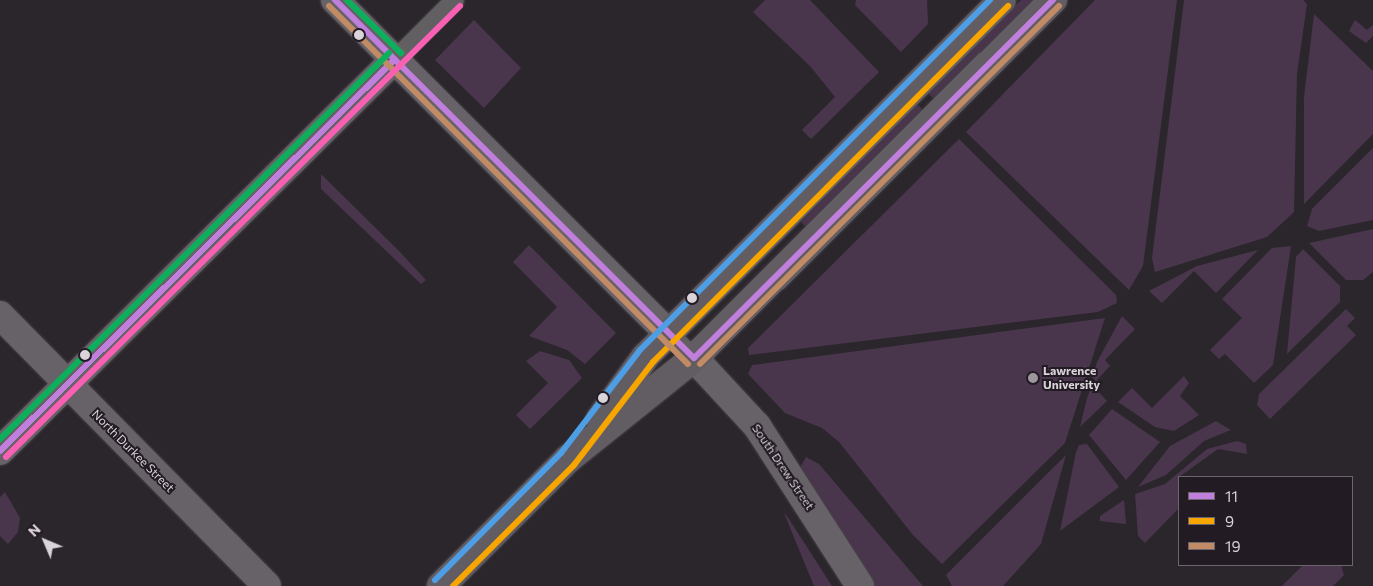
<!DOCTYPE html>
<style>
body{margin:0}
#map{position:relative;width:1373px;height:586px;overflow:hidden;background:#2b262c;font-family:Commissioner,sans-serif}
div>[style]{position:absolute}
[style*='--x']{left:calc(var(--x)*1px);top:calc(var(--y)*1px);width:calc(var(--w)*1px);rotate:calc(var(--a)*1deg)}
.green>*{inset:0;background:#49354c}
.roads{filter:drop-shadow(0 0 1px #474347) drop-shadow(0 0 1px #474347)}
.street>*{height:19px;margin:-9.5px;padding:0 9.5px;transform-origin:9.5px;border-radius:9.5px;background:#625f63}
.secondary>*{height:28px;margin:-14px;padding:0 14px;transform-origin:14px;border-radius:14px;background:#676268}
.primary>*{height:28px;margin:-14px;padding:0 14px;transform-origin:14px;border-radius:14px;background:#625c63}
.bus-1>*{height:6px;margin:-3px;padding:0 3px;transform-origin:3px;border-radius:3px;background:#c07fdc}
.bus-2>*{height:6px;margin:-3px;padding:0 3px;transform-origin:3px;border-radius:3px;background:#f7a600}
.bus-3>*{height:6px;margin:-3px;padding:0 3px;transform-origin:3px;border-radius:3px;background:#c18c65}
.bus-4>*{height:6px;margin:-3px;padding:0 3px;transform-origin:3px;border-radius:3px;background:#4d9ee5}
.bus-5>*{height:6px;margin:-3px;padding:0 3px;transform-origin:3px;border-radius:3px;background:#0daf5c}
.bus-6>*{height:6px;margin:-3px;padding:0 3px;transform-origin:3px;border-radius:3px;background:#f860b3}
.dots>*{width:14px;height:14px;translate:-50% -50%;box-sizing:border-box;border:2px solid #231b24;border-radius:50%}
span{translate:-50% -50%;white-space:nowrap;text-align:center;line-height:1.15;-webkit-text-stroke:4px #231b24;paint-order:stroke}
.poi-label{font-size:12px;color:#dad4da;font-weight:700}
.left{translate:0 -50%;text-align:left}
.street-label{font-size:12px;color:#dad4da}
.legend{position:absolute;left:1178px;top:476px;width:175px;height:90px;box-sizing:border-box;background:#231b24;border:1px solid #6c656d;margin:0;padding:6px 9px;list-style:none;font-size:15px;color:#dad4da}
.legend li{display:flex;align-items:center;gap:10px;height:25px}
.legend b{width:25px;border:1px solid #6c656d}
.north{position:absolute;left:20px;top:516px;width:50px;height:50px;-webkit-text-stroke:4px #231b24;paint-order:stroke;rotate:315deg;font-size:14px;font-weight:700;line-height:20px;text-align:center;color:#dad4da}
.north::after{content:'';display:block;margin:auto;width:18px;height:22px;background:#dad4da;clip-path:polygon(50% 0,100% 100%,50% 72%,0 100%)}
</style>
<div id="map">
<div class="green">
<i style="clip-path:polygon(765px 0,810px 0,879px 72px,811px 139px,802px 130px,835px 97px,810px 66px,753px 12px)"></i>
<i style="clip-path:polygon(856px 0,927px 0,928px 24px,901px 52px,855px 5px)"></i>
<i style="clip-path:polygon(1021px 0,1037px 0,936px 101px,928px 93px)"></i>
<i style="clip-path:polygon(1095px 0,1177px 0,1143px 266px,1129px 290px,966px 132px)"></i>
<i style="clip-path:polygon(1184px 0,1303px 0,1307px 4px,1297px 74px,1294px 212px,1267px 237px,1155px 272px,1152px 258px)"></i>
<i style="clip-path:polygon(1314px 14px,1373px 71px,1373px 134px,1304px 204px,1304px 97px)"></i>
<i style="clip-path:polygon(474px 20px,521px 68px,484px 108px,435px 60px)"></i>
<i style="clip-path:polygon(1355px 20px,1367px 30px,1373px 25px,1373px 36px,1366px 43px,1349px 31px)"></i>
<i style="clip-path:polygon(917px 104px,925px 112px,806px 227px,801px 222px)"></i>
<i style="clip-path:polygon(959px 139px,1116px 295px,1117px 303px,1098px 312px,749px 355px,748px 348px)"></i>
<i style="clip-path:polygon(1373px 148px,1373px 220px,1319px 231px,1307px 226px,1312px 209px)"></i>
<i style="clip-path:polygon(321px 174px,399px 251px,426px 280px,421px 284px,321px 189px)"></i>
<i style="clip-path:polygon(1373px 229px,1373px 272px,1363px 280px,1346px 280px,1309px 243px)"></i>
<i style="clip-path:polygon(529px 245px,616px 333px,585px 364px,567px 350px,529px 336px,557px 307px,513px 262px)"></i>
<i style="clip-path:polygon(1291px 246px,1273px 365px,1254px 383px,1225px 354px,1219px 359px,1210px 350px,1242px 318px,1222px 299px,1272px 248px)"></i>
<i style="clip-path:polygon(1303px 249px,1340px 286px,1340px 302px,1287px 354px,1296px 257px)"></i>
<i style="clip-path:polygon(1258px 250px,1216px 293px,1194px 271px,1162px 303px,1149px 291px,1197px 266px)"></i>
<i style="clip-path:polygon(1346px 309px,1355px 318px,1347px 326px,1356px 335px,1270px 419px,1257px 405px,1259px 394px)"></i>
<i style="clip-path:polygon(1122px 316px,1135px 329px,1105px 360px,1110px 366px,1096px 381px,1092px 377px,1097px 362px)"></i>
<i style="clip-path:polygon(1105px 318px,1065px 443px,942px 564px,913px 535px,839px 442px,822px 428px,785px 413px,748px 374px,752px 365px)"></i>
<i style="clip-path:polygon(540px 351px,569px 360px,582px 378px,530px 429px,516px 415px,548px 383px,526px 361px)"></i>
<i style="clip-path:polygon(1184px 376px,1189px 383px,1180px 396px,1199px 415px,1174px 431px,1155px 427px,1118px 402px,1132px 388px,1152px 408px)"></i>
<i style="clip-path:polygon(1092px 385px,1107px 401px,1080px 427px,1087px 398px)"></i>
<i style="clip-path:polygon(1112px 409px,1160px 442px,1126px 480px,1089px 435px)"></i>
<i style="clip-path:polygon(1216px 421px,1231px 430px,1204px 441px,1166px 475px,1138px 487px,1170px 446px)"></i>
<i style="clip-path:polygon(1237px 441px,1246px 444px,1247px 454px,1218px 449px,1179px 477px,1179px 508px,1145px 543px,1138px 536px,1135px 494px,1165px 484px,1207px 449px)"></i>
<i style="clip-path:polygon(1087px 444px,1119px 487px,1060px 531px,1076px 452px,1079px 445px)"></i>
<i style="clip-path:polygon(1066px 455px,1041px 544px,1003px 586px,952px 586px,946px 575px)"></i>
<i style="clip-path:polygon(806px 457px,819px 464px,923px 586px,871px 586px,800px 468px)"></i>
<i style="clip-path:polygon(5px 492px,20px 518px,18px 532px,8px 544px,0 536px,0 497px)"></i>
<i style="clip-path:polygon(1124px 500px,1126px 524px,1100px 521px,1100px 516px)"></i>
<i style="clip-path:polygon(784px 513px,787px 516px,832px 586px,814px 586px)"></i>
<i style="clip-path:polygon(1303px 565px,1341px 565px,1344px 575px,1333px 586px,1282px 586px)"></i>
</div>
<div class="roads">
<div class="street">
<i style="--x:395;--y:59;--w:83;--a:-45"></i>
<i style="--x:668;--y:333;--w:36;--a:44"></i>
</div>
<div class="secondary">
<i style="--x:335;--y:0;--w:471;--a:45"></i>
<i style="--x:0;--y:315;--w:380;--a:45.4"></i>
<i style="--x:694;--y:358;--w:93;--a:47.2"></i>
<i style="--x:757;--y:426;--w:190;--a:57.2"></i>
<i style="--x:0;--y:451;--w:556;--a:-44.78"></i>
</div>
<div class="primary">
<i style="--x:600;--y:419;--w:78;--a:-53.9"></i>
<i style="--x:646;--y:356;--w:503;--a:-45"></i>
<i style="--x:441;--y:586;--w:180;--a:-45"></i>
<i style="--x:568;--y:459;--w:161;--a:-38.7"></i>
<i style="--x:694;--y:358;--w:507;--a:-44.92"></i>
</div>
</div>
<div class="bus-1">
<i style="--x:335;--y:0;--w:507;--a:44.92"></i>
<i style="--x:694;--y:358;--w:507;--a:-44.92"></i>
<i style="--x:0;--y:451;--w:556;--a:-44.78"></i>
</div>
<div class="bus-2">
<i style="--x:453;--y:586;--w:171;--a:-45"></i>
<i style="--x:574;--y:465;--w:130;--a:-52.5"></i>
<i style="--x:653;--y:362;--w:503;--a:-45.08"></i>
</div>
<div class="bus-3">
<i style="--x:329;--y:6;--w:507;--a:44.92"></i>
<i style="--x:700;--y:364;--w:507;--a:-44.92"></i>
</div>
<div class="bus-4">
<i style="--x:435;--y:580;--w:179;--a:-45.2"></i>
<i style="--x:561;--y:453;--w:130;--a:-52.5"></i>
<i style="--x:640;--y:350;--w:495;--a:-45"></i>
</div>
<div class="bus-5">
<i style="--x:347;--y:0;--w:76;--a:44.5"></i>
<i style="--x:0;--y:439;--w:548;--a:-44.78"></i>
</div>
<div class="bus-6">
<i style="--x:6;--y:457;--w:640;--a:-44.81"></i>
</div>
<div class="dots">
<i style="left:359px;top:35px;background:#dad4da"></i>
<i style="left:692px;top:298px;background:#dad4da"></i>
<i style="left:85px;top:355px;background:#dad4da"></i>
<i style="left:1033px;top:378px;background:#9d979d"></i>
<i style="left:603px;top:398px;background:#dad4da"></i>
</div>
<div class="poi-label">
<span class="left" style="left:1043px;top:378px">Lawrence<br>University</span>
</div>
<div class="street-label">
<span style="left:133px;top:451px;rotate:45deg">North Durkee Street</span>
<span style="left:783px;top:467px;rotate:56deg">South Drew Street</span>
</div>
<ul class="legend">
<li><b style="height:6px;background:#c07fdc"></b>11</li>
<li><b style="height:6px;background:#f7a600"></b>9</li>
<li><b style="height:6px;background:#c18c65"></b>19</li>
</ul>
<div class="north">N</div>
</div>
